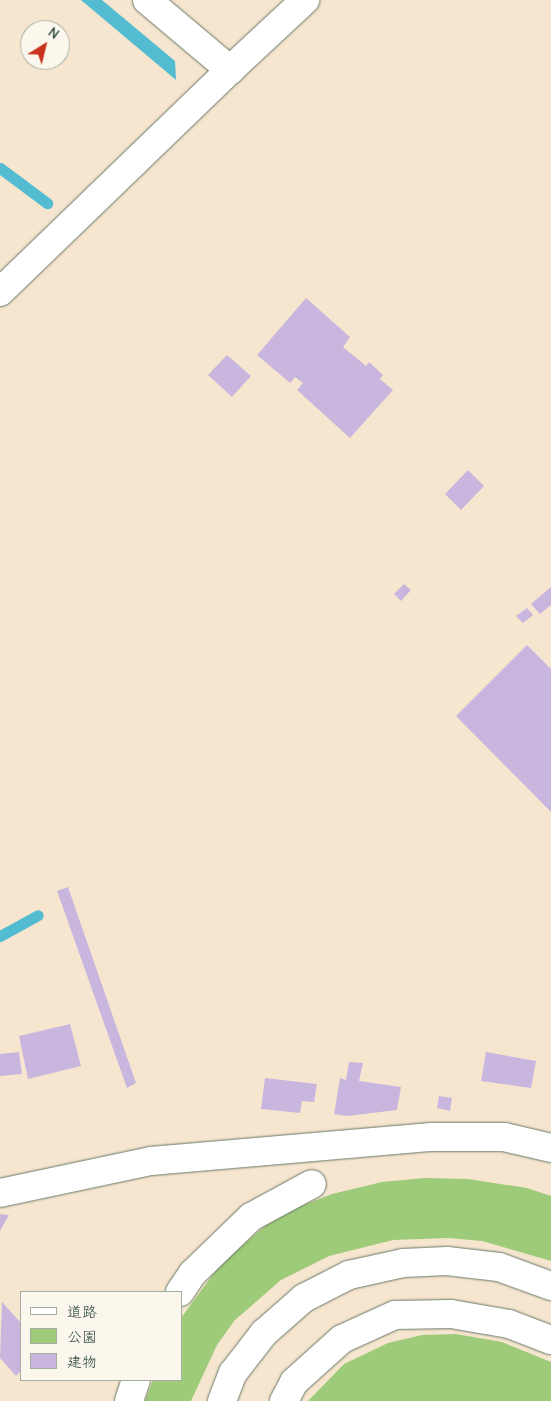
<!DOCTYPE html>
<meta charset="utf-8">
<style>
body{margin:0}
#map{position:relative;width:551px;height:1401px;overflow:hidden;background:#f6e6cf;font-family:"Comic Neue","Klee One",sans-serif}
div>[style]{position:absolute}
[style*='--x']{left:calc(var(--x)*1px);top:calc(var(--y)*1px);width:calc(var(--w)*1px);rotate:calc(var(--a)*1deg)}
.green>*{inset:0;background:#9ecb79}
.water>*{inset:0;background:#53bcd1}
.stream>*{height:11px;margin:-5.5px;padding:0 5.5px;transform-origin:5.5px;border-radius:5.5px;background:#53bcd1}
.building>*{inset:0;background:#c9b6df}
.roads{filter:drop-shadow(0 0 1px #6a786a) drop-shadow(0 0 1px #6a786a)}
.street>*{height:28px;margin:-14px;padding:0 14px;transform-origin:14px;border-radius:14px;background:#fff}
.secondary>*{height:28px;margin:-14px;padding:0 14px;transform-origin:14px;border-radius:14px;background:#fff}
.highway>*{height:28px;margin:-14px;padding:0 14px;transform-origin:14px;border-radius:14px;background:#fff}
span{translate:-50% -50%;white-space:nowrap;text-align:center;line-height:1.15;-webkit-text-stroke:5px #fbf7ec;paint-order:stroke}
.legend{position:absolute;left:20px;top:1291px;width:162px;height:90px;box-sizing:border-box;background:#fbf7ec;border:1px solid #a3ada2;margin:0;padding:6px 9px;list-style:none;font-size:15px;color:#1f3d34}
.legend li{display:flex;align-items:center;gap:10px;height:25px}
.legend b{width:25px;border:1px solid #a3ada2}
.north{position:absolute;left:20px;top:20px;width:50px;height:50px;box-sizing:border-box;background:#fbf7ec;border:1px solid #a3ada2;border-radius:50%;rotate:36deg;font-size:14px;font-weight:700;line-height:20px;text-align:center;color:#1f3d34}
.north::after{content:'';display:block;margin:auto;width:18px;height:22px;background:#c8321e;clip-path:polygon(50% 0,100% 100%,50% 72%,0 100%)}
</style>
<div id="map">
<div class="green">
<i style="clip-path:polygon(425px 1178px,468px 1179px,527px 1188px,551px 1196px,551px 1261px,482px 1241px,449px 1238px,393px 1240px,329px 1256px,281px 1280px,235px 1320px,217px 1345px,191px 1401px,145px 1401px,153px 1380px,181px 1380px,181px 1318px,220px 1265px,265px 1226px,296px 1208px,332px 1194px,382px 1182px)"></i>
<i style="clip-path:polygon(456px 1334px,502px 1342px,551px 1362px,551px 1401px,308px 1401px,344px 1364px,388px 1343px,422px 1335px)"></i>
</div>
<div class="water">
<i style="clip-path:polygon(81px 0,102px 0,175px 61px,176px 80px)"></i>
</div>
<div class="stream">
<i style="--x:0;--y:168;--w:59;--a:36.7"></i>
<i style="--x:0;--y:936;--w:43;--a:-28.9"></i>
</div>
<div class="building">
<i style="clip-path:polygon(306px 298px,350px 337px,343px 347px,366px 366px,369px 362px,383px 375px,380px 379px,393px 390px,350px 438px,297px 390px,303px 383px,295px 377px,290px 383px,257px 355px)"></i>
<i style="clip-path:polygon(227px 355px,251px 376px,232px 397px,208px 375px)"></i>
<i style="clip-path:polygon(468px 470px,484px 486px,461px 510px,445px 494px)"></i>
<i style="clip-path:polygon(404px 584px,411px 590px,401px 601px,394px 594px)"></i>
<i style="clip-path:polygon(551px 587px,551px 605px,540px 614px,531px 604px)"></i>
<i style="clip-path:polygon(527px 608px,533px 615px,523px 623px,516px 616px)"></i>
<i style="clip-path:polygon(527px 645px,551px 669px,551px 812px,456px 716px)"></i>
<i style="clip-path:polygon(68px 887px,136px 1083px,127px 1088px,57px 891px)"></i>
<i style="clip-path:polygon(70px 1024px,81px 1066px,28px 1079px,19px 1036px)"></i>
<i style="clip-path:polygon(19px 1052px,22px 1074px,0 1076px,0 1054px)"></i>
<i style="clip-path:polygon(486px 1052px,536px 1061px,531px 1088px,481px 1081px)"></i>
<i style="clip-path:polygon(349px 1062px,363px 1063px,359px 1081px,401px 1087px,397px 1110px,347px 1116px,334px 1114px,340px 1078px,346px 1080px)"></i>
<i style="clip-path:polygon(265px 1078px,317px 1084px,314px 1102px,302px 1101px,300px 1113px,261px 1109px)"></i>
<i style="clip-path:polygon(439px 1096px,452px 1098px,450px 1111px,437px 1108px)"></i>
<i style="clip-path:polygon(0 1214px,9px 1215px,0 1231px)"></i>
<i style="clip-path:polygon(2px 1302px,21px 1323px,21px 1371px,16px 1376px,0 1358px)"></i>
</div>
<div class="roads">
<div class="street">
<i style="--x:0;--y:292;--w:320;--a:-44"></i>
<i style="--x:0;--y:1193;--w:154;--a:-12"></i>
<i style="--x:151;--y:1161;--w:282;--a:-4.9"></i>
<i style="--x:432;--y:1137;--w:72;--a:0"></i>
<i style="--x:504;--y:1137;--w:48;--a:13.2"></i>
<i style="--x:180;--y:1292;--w:22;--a:-56"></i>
<i style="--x:192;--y:1274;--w:82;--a:-44"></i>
<i style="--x:251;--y:1217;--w:69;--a:-28.4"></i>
<i style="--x:129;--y:1401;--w:22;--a:-72"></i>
</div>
<div class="secondary">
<i style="--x:147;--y:0;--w:109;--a:40.1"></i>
<i style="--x:230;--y:70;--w:103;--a:-43"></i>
</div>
<div class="highway">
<i style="--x:222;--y:1401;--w:30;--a:-69"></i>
<i style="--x:233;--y:1373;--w:51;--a:-52.2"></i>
<i style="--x:264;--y:1333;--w:53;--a:-41.2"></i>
<i style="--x:304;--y:1298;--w:51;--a:-27.1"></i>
<i style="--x:349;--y:1275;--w:55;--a:-12.5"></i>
<i style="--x:403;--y:1263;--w:44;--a:-2.6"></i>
<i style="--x:447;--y:1261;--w:52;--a:6.6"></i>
<i style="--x:499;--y:1267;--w:55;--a:20.1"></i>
<i style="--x:284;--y:1401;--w:21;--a:-62"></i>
<i style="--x:294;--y:1382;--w:64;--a:-41.9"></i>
<i style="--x:342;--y:1339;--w:58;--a:-24.4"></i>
<i style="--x:395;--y:1315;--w:56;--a:-1"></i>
<i style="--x:451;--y:1314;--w:59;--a:9.8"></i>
<i style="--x:509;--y:1324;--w:45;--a:20.9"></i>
</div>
</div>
<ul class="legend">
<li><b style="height:6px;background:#fff"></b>道路</li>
<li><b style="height:14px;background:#9ecb79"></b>公園</li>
<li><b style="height:14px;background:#c9b6df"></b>建物</li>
</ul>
<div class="north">N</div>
</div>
